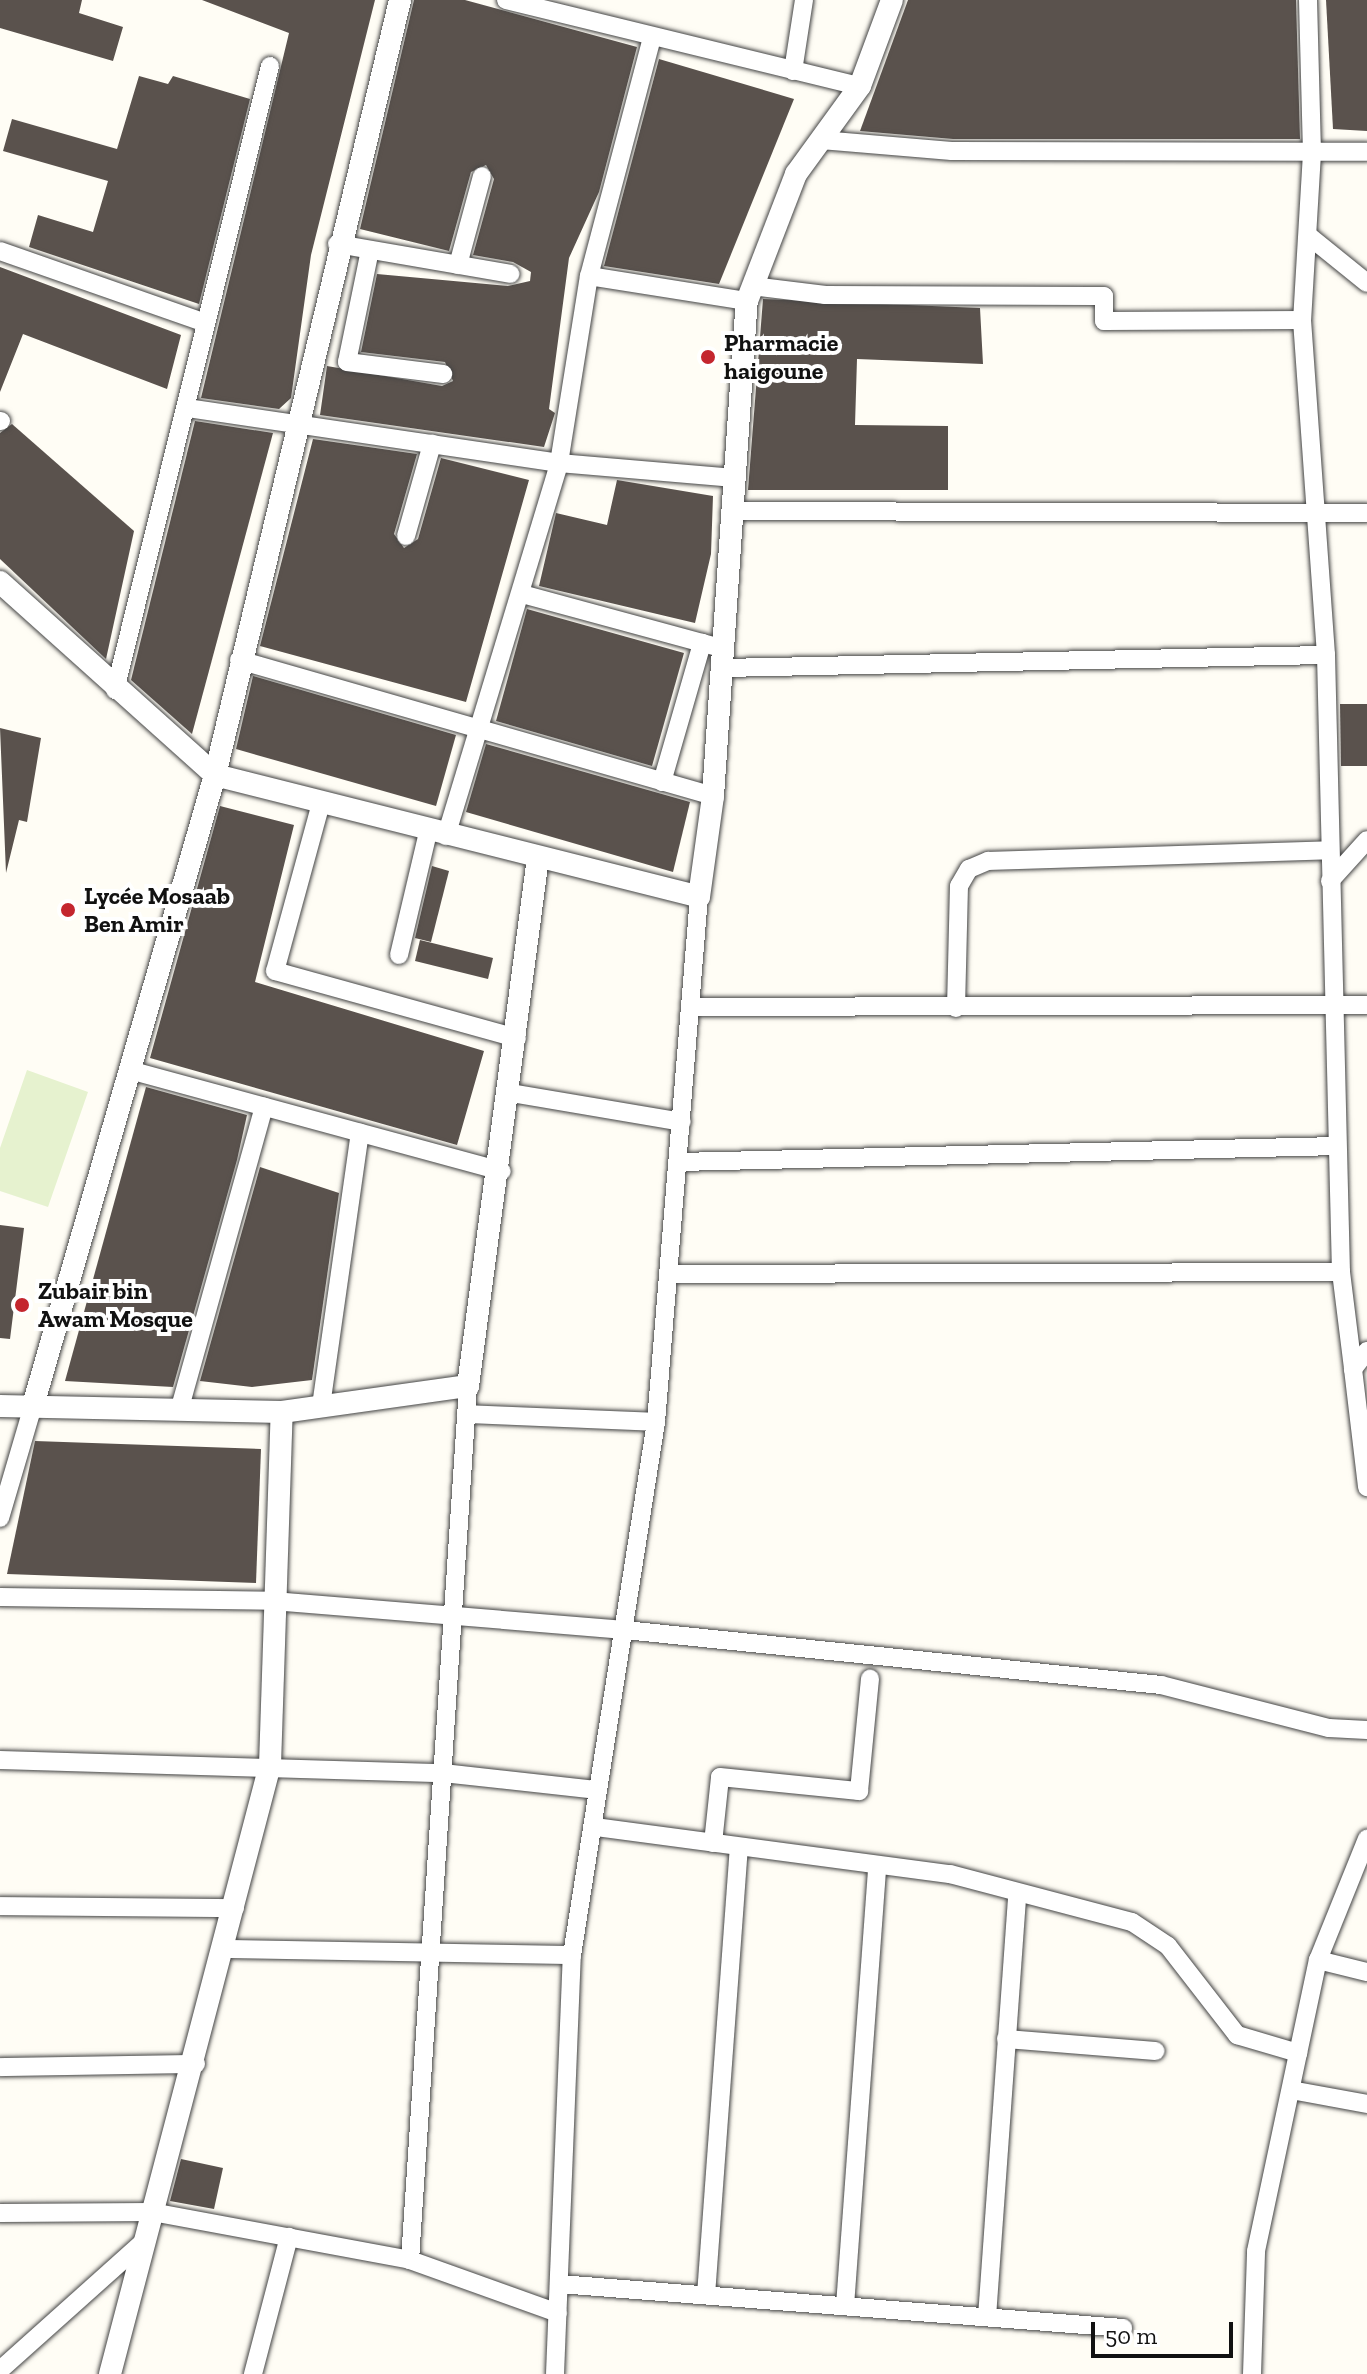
<!DOCTYPE html>
<meta charset="utf-8">
<style>
body{margin:0}
#map{position:relative;width:1367px;height:2374px;overflow:hidden;background:#fffdf5;font-family:"Zilla Slab",serif}
div>[style]{position:absolute}
[style*='--x']{left:calc(var(--x)*1px);top:calc(var(--y)*1px);width:calc(var(--w)*1px);rotate:calc(var(--a)*1deg)}
.pitch>*{inset:0;background:#e6f2cf}
.building>*{inset:0;background:#5a524d}
.roads{filter:drop-shadow(0 0 2px #444) drop-shadow(0 0 2px #444)}
.minor>*{height:18px;margin:-9px;padding:0 9px;transform-origin:9px;border-radius:9px;background:#fff}
.tertiary>*{height:22px;margin:-11px;padding:0 11px;transform-origin:11px;border-radius:11px;background:#fff}
.dots>*{width:22px;height:22px;translate:-50% -50%;box-sizing:border-box;border:4px solid #fff;border-radius:50%}
span{translate:-50% -50%;white-space:nowrap;text-align:center;line-height:1.15;-webkit-text-stroke:8px #fff;paint-order:stroke}
.poi-label{font-size:24px;color:#111;font-weight:700}
.left{translate:0 -50%;text-align:left}
.scale{position:absolute;left:1091px;top:2322px;width:142px;height:36px;box-sizing:border-box;border:4px solid #111;border-top:0;padding-left:10px;font-size:24px;line-height:28px;white-space:nowrap;color:#111;-webkit-text-stroke:6px #fff;paint-order:stroke}
</style>
<div id="map">
<div class="pitch">
<i style="clip-path:polygon(27px 1070px,88px 1092px,48px 1207px,0 1191px,0 1148px)"></i>
</div>
<div class="building">
<i style="clip-path:polygon(0 0,82px 0,79px 13px,123px 27px,113px 61px,0 28px)"></i>
<i style="clip-path:polygon(202px 0,375px 0,311px 255px,291px 398px,279px 409px,201px 398px,289px 33px)"></i>
<i style="clip-path:polygon(414px 0,465px 0,637px 47px,599px 192px,569px 258px,549px 409px,555px 413px,544px 447px,320px 415px,327px 366px,442px 386px,453px 381px,445px 362px,361px 352px,377px 274px,508px 286px,530px 281px,531px 272px,513px 262px,473px 255px,494px 179px,486px 165px,471px 172px,449px 251px,360px 229px)"></i>
<i style="clip-path:polygon(908px 0,1296px 0,1300px 139px,953px 139px,860px 131px)"></i>
<i style="clip-path:polygon(1326px 0,1367px 0,1367px 131px,1333px 129px)"></i>
<i style="clip-path:polygon(659px 59px,794px 99px,719px 284px,604px 266px)"></i>
<i style="clip-path:polygon(139px 76px,168px 84px,173px 76px,250px 99px,199px 304px,29px 247px,38px 215px,93px 232px,108px 181px,3px 151px,12px 119px,117px 149px)"></i>
<i style="clip-path:polygon(0 267px,181px 335px,167px 389px,23px 334px,0 392px)"></i>
<i style="clip-path:polygon(763px 299px,980px 308px,983px 364px,857px 359px,855px 425px,948px 426px,948px 490px,748px 490px)"></i>
<i style="clip-path:polygon(195px 421px,273px 433px,192px 734px,131px 680px)"></i>
<i style="clip-path:polygon(12px 424px,134px 531px,106px 659px,0 559px,0 433px)"></i>
<i style="clip-path:polygon(313px 439px,417px 454px,394px 534px,404px 548px,418px 539px,441px 458px,529px 480px,466px 702px,260px 646px)"></i>
<i style="clip-path:polygon(617px 480px,713px 496px,711px 554px,695px 623px,539px 586px,556px 513px,607px 525px)"></i>
<i style="clip-path:polygon(527px 609px,684px 653px,652px 766px,496px 721px)"></i>
<i style="clip-path:polygon(253px 676px,456px 735px,436px 806px,236px 749px)"></i>
<i style="clip-path:polygon(1340px 704px,1367px 704px,1367px 766px,1341px 766px)"></i>
<i style="clip-path:polygon(0 728px,41px 738px,27px 822px,19px 820px,6px 873px)"></i>
<i style="clip-path:polygon(486px 744px,690px 802px,673px 872px,466px 812px)"></i>
<i style="clip-path:polygon(220px 806px,294px 825px,255px 982px,484px 1051px,457px 1145px,150px 1058px)"></i>
<i style="clip-path:polygon(432px 866px,449px 871px,431px 942px,415px 938px)"></i>
<i style="clip-path:polygon(420px 940px,493px 958px,488px 979px,415px 961px)"></i>
<i style="clip-path:polygon(146px 1087px,247px 1115px,237px 1160px,173px 1387px,65px 1381px)"></i>
<i style="clip-path:polygon(260px 1167px,339px 1193px,312px 1380px,252px 1387px,200px 1381px)"></i>
<i style="clip-path:polygon(0 1225px,24px 1228px,10px 1339px,0 1338px)"></i>
<i style="clip-path:polygon(35px 1441px,261px 1449px,256px 1583px,7px 1574px)"></i>
<i style="clip-path:polygon(181px 2159px,223px 2168px,214px 2209px,170px 2201px)"></i>
</div>
<div class="roads">
<div class="minor">
<i style="--x:506;--y:0;--w:364;--a:13.7"></i>
<i style="--x:1308;--y:0;--w:153;--a:88.5"></i>
<i style="--x:1312;--y:153;--w:167;--a:93.4"></i>
<i style="--x:1302;--y:320;--w:336;--a:85.9"></i>
<i style="--x:1326;--y:655;--w:617;--a:88.61"></i>
<i style="--x:1341;--y:1272;--w:98;--a:82.9"></i>
<i style="--x:793;--y:71;--w:72;--a:-81.2"></i>
<i style="--x:821;--y:140;--w:131;--a:4.8"></i>
<i style="--x:952;--y:151;--w:415;--a:0.1"></i>
<i style="--x:1310;--y:237;--w:73;--a:38.9"></i>
<i style="--x:337;--y:244;--w:176;--a:9.8"></i>
<i style="--x:370;--y:250;--w:114;--a:101.6"></i>
<i style="--x:347;--y:362;--w:97;--a:7.1"></i>
<i style="--x:0;--y:251;--w:218;--a:19.3"></i>
<i style="--x:458;--y:265;--w:92;--a:-74.9"></i>
<i style="--x:589;--y:276;--w:160;--a:9"></i>
<i style="--x:752;--y:286;--w:74;--a:7"></i>
<i style="--x:825;--y:295;--w:279;--a:0.2"></i>
<i style="--x:1104;--y:296;--w:25;--a:90"></i>
<i style="--x:1104;--y:321;--w:198;--a:-0.3"></i>
<i style="--x:187;--y:408;--w:376;--a:8.4"></i>
<i style="--x:559;--y:463;--w:176;--a:4.9"></i>
<i style="--x:0;--y:421;--w:1;--a:0"></i>
<i style="--x:735;--y:511;--w:632;--a:0.18"></i>
<i style="--x:406;--y:536;--w:96;--a:-74.2"></i>
<i style="--x:522;--y:594;--w:209;--a:15.2"></i>
<i style="--x:239;--y:660;--w:493;--a:16"></i>
<i style="--x:723;--y:668;--w:603;--a:-1.24"></i>
<i style="--x:115;--y:690;--w:643;--a:-76.05"></i>
<i style="--x:662;--y:782;--w:145;--a:-73.9"></i>
<i style="--x:321;--y:803;--w:174;--a:105.3"></i>
<i style="--x:275;--y:971;--w:251;--a:15.5"></i>
<i style="--x:446;--y:836;--w:390;--a:-73.1"></i>
<i style="--x:559;--y:463;--w:189;--a:-80.9"></i>
<i style="--x:589;--y:276;--w:246;--a:-75.2"></i>
<i style="--x:1330;--y:881;--w:55;--a:-47.9"></i>
<i style="--x:399;--y:955;--w:126;--a:-76.7"></i>
<i style="--x:690;--y:1007;--w:677;--a:-0.17"></i>
<i style="--x:956;--y:1008;--w:122;--a:-88.6"></i>
<i style="--x:959;--y:886;--w:20;--a:-60"></i>
<i style="--x:969;--y:869;--w:21;--a:-23"></i>
<i style="--x:988;--y:861;--w:341;--a:-1.8"></i>
<i style="--x:133;--y:1071;--w:382;--a:15.2"></i>
<i style="--x:511;--y:1093;--w:173;--a:9.6"></i>
<i style="--x:679;--y:1162;--w:658;--a:-1.39"></i>
<i style="--x:670;--y:1274;--w:671;--a:-0.17"></i>
<i style="--x:1367;--y:1351;--w:23;--a:128"></i>
<i style="--x:1353;--y:1369;--w:119;--a:83.2"></i>
<i style="--x:321;--y:1406;--w:276;--a:-81.9"></i>
<i style="--x:179;--y:1411;--w:316;--a:-74.4"></i>
<i style="--x:466;--y:1414;--w:190;--a:2.4"></i>
<i style="--x:0;--y:1518;--w:114;--a:-73.6"></i>
<i style="--x:0;--y:1597;--w:273;--a:0.8"></i>
<i style="--x:273;--y:1601;--w:353;--a:4.7"></i>
<i style="--x:625;--y:1630;--w:539;--a:5.86"></i>
<i style="--x:1161;--y:1685;--w:173;--a:14.4"></i>
<i style="--x:1329;--y:1728;--w:38;--a:3"></i>
<i style="--x:0;--y:1760;--w:443;--a:1.7"></i>
<i style="--x:443;--y:1773;--w:156;--a:6.3"></i>
<i style="--x:596;--y:1827;--w:357;--a:7.6"></i>
<i style="--x:950;--y:1874;--w:188;--a:14.8"></i>
<i style="--x:1132;--y:1922;--w:43;--a:33.7"></i>
<i style="--x:1168;--y:1946;--w:113;--a:52.2"></i>
<i style="--x:1237;--y:2035;--w:64;--a:16.4"></i>
<i style="--x:713;--y:1843;--w:66;--a:-83.9"></i>
<i style="--x:720;--y:1777;--w:140;--a:5.8"></i>
<i style="--x:859;--y:1791;--w:113;--a:-84.4"></i>
<i style="--x:0;--y:1906;--w:235;--a:0.5"></i>
<i style="--x:225;--y:1949;--w:347;--a:1"></i>
<i style="--x:1318;--y:1960;--w:50;--a:13.8"></i>
<i style="--x:1006;--y:2039;--w:150;--a:4.6"></i>
<i style="--x:0;--y:2067;--w:196;--a:-0.9"></i>
<i style="--x:1291;--y:2090;--w:77;--a:10.4"></i>
<i style="--x:0;--y:2213;--w:152;--a:-0.4"></i>
<i style="--x:152;--y:2212;--w:262;--a:10.5"></i>
<i style="--x:410;--y:2260;--w:157;--a:19.7"></i>
<i style="--x:410;--y:2260;--w:876;--a:-86.2"></i>
<i style="--x:559;--y:2284;--w:566;--a:4.46"></i>
<i style="--x:706;--y:2295;--w:449;--a:-85.8"></i>
<i style="--x:845;--y:2306;--w:441;--a:-85.8"></i>
<i style="--x:987;--y:2317;--w:423;--a:-85.9"></i>
<i style="--x:0;--y:2370;--w:192;--a:-41.8"></i>
<i style="--x:253;--y:2374;--w:142;--a:-75.3"></i>
<i style="--x:555;--y:2374;--w:419;--a:-87.7"></i>
<i style="--x:572;--y:1955;--w:540;--a:-81.04"></i>
<i style="--x:656;--y:1422;--w:527;--a:-85.32"></i>
<i style="--x:1252;--y:2374;--w:123;--a:-88.1"></i>
<i style="--x:1256;--y:2251;--w:298;--a:-78"></i>
<i style="--x:1318;--y:1960;--w:131;--a:-68"></i>
</div>
<div class="tertiary">
<i style="--x:0;--y:582;--w:289;--a:41.9"></i>
<i style="--x:215;--y:775;--w:499;--a:14.1"></i>
<i style="--x:699;--y:897;--w:102;--a:-82.1"></i>
<i style="--x:713;--y:796;--w:496;--a:-86.1"></i>
<i style="--x:747;--y:301;--w:136;--a:-68.9"></i>
<i style="--x:796;--y:174;--w:109;--a:-54"></i>
<i style="--x:860;--y:86;--w:92;--a:-69.6"></i>
<i style="--x:0;--y:1406;--w:282;--a:1.2"></i>
<i style="--x:282;--y:1412;--w:188;--a:-8"></i>
<i style="--x:468;--y:1386;--w:533;--a:-82.45"></i>
<i style="--x:32;--y:1409;--w:660;--a:-73.9"></i>
<i style="--x:215;--y:775;--w:797;--a:-76.57"></i>
<i style="--x:110;--y:2374;--w:630;--a:-75.28"></i>
<i style="--x:270;--y:1765;--w:353;--a:-88.1"></i>
</div>
</div>
<div class="dots">
<i style="left:708px;top:357px;background:#c4262e"></i>
<i style="left:68px;top:910px;background:#c4262e"></i>
<i style="left:22px;top:1305px;background:#c4262e"></i>
</div>
<div class="poi-label">
<span class="left" style="left:724px;top:357px">Pharmacie<br>haigoune</span>
<span class="left" style="left:84px;top:910px">Lycée Mosaab<br>Ben Amir</span>
<span class="left" style="left:38px;top:1305px">Zubair bin<br>Awam Mosque</span>
</div>
<div class="scale">50 m</div>
</div>
